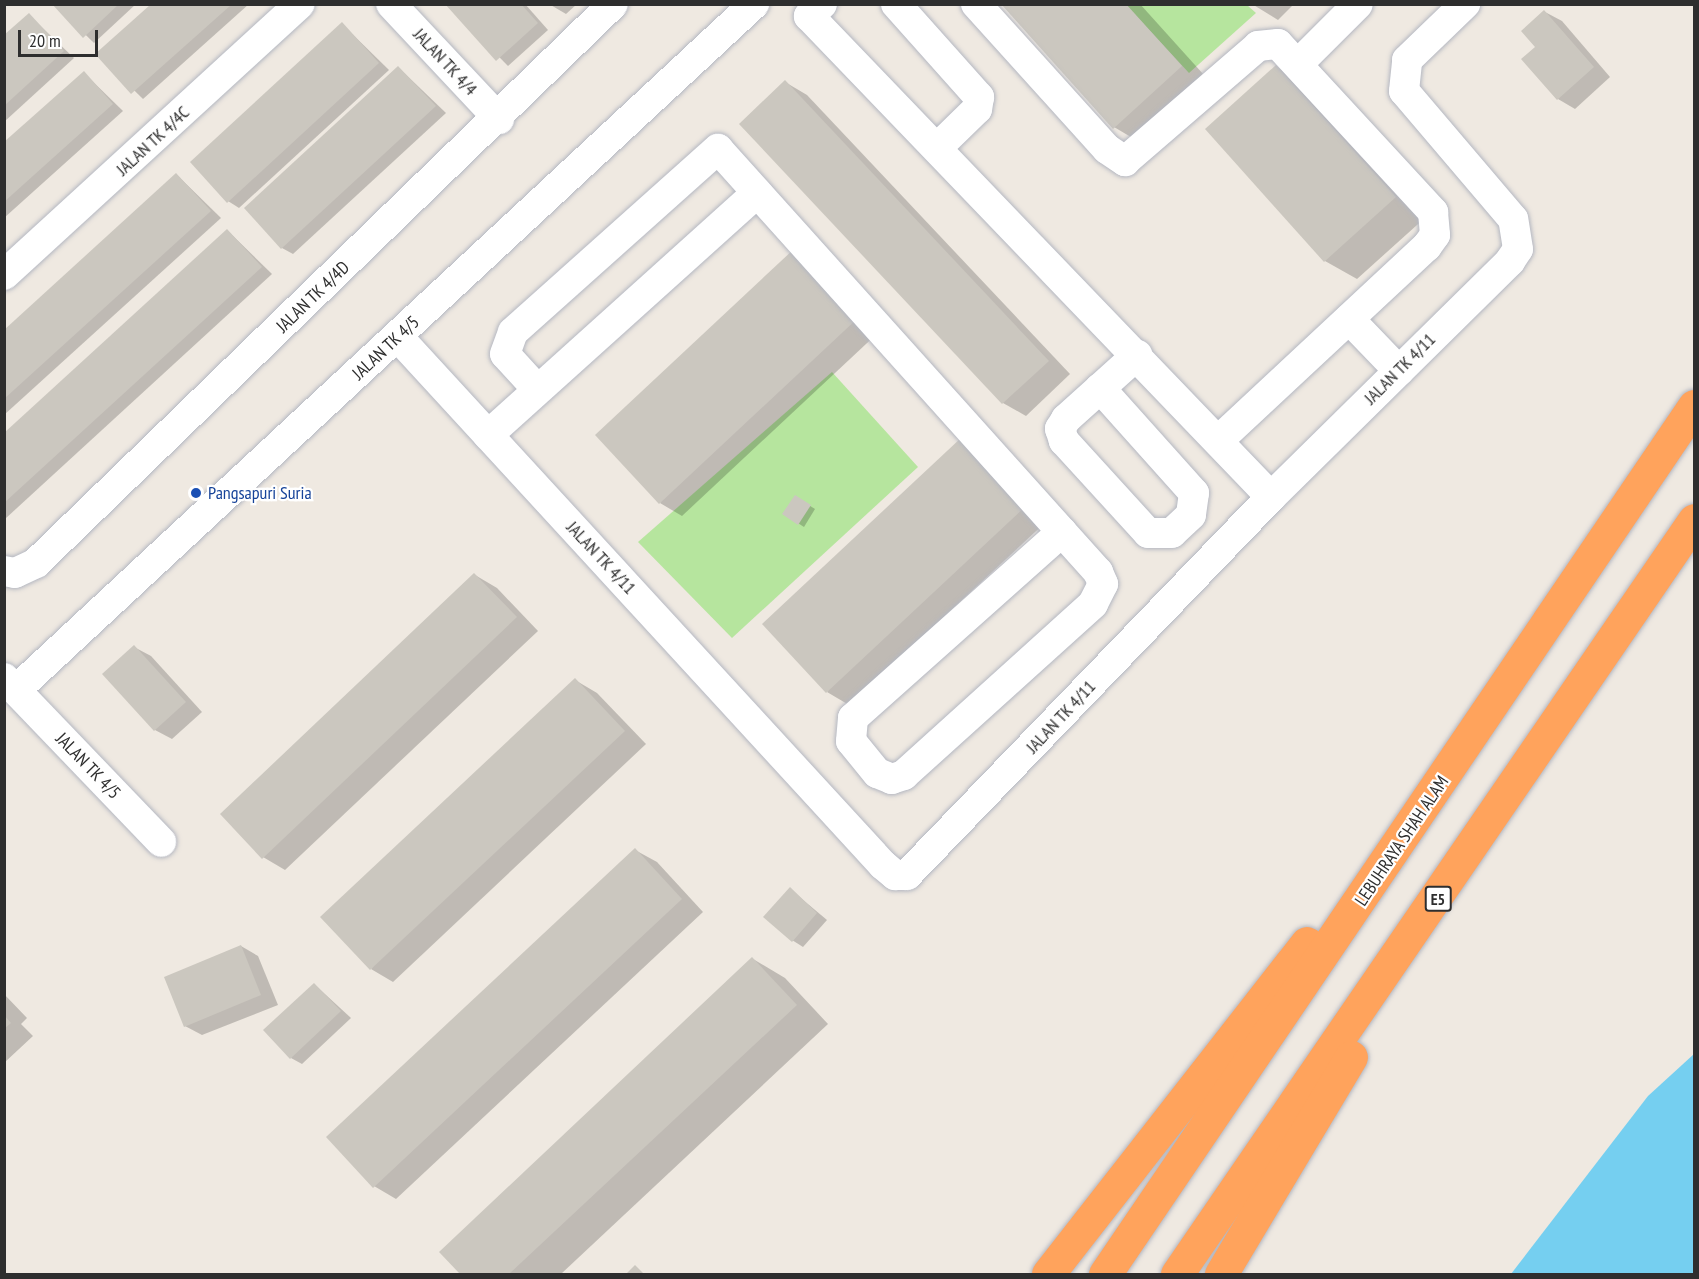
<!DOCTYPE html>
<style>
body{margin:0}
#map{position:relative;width:1699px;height:1279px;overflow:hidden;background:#efe9e1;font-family:"PT Sans Narrow",sans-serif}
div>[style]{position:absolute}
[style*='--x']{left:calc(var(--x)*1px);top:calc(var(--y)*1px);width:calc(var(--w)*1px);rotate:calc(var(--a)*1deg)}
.green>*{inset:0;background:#b6e59e}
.water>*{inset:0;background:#75cff0}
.shadow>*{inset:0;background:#0003}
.building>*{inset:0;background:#cbc7bf}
.roads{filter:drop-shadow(0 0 2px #b4b7c1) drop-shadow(0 0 2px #b4b7c1)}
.street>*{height:30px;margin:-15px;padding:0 15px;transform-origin:15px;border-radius:15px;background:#fff}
.highway>*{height:33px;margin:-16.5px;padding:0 16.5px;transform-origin:16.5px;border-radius:16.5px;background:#ffa35c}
.dots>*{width:16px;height:16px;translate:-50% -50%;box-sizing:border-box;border:3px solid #fff;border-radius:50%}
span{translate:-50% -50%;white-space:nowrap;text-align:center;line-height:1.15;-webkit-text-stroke:4.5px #fff;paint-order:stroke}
.shield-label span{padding:2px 4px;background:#fff;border:2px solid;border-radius:4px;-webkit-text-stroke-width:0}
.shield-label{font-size:16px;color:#2e2e2e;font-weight:700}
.street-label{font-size:18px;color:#2e2e2e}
.transit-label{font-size:18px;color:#164399}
.left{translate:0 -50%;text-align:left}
.frame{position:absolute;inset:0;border:6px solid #2e2e2e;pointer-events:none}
.scale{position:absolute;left:18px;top:30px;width:80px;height:27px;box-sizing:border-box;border:3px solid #2e2e2e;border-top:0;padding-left:8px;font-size:18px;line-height:21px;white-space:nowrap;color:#2e2e2e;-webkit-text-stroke:4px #fff;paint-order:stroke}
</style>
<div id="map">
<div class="green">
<i style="clip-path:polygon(1126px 5px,1247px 5px,1256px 13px,1189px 73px)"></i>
<i style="clip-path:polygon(832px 372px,918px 467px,732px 638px,638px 542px)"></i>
</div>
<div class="water">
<i style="clip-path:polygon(1694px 1054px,1694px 1274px,1511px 1274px,1648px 1096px)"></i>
</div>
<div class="shadow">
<i style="clip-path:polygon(54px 4px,136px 4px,94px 43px)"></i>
<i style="clip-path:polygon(152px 4px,249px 4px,143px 99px,97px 54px)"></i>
<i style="clip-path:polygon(447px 4px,525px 4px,548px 30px,508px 66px)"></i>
<i style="clip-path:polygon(549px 4px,577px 4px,566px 14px)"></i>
<i style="clip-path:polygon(1003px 4px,1140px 4px,1213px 85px,1146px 146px,1114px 127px)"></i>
<i style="clip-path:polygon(1252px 4px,1294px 4px,1278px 20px)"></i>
<i style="clip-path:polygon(1545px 12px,1562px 21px,1610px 77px,1575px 109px,1558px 99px,1537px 47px)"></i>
<i style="clip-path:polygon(29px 15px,74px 58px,4px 122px,4px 37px)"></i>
<i style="clip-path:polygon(342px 24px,389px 70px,239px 208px,228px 201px)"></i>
<i style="clip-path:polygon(398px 67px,446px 113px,293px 254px,282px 248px,246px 208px)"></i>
<i style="clip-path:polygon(1277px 67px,1309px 86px,1427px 216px,1357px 279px,1325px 261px)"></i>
<i style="clip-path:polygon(84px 73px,123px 111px,4px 218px,4px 144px)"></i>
<i style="clip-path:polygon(785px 82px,807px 95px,1070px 374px,1026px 416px,1003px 403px,741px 124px)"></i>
<i style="clip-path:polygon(177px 175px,221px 218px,4px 415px,4px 332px)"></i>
<i style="clip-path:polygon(228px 231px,272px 274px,5px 519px,4px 435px)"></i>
<i style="clip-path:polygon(795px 250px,881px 330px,682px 516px,660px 503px)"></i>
<i style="clip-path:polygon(985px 452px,1048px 520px,849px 705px,827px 692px)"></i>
<i style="clip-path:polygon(796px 497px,815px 509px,804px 527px,784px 514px)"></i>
<i style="clip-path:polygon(475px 575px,497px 588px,538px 631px,285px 870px,263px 857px)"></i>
<i style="clip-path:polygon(134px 647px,151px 656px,202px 712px,172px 739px,155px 730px)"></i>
<i style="clip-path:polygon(575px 680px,597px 693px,646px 744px,393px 982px,371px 969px)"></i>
<i style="clip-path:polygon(635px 850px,657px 862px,703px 912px,396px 1199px,374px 1186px)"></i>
<i style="clip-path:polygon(790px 889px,827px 920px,803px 947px,792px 940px)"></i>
<i style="clip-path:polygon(241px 946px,258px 956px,278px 1005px,202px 1035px,185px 1026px)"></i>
<i style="clip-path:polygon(753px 959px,785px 978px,828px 1024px,561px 1274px,462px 1274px,441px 1252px)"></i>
<i style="clip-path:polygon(314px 984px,351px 1018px,302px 1064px,291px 1058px)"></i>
<i style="clip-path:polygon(4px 994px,27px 1018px,21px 1024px,33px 1036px,4px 1063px)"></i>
</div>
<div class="building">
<i style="clip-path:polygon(52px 4px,119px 4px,83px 38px)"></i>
<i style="clip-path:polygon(445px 4px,521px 4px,538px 23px,496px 61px)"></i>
<i style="clip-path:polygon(1001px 4px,1126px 4px,1182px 66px,1113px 129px)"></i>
<i style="clip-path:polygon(150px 5px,231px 5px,131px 94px,95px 54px)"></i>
<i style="clip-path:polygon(1544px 10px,1594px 67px,1557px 100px,1521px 59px,1535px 47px,1521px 31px)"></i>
<i style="clip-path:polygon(29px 13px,64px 51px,4px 106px,4px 35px)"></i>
<i style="clip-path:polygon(342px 22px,379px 63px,227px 203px,190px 162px)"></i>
<i style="clip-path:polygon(1276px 65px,1396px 197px,1324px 262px,1205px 129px)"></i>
<i style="clip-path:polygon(398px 66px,436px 106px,281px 249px,244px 208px)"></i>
<i style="clip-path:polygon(84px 71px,113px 104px,4px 202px,4px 142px)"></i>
<i style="clip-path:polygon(785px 80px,1049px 361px,1002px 404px,739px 124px)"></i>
<i style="clip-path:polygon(176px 173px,211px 211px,4px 399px,4px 330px)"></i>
<i style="clip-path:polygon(227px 229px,262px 267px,4px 503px,4px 433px)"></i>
<i style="clip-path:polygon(795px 248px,859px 317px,659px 504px,595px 435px)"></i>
<i style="clip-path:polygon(962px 437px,1026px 506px,826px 693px,762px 624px)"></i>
<i style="clip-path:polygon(795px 495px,811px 505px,798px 525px,782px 514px)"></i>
<i style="clip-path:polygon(474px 573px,517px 617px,262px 859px,220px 814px)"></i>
<i style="clip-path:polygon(134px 645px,186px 702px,154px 731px,102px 674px)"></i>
<i style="clip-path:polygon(575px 678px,625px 731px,370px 970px,320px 917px)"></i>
<i style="clip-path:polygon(635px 848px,682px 899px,373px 1188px,326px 1137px)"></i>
<i style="clip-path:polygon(790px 887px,817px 913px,792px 942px,763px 917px)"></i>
<i style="clip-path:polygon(241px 945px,261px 995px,184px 1027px,164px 977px)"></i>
<i style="clip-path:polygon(752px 957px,797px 1005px,509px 1274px,460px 1274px,439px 1252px)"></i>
<i style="clip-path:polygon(314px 983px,341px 1011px,290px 1059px,263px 1030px)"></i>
<i style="clip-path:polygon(4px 1015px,11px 1023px,4px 1029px)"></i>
<i style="clip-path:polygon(635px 1265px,644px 1274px,626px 1274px)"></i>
</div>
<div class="roads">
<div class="street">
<i style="--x:391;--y:4;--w:158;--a:46.8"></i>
<i style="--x:822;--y:4;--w:18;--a:137"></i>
<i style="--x:809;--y:16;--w:667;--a:46.15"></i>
<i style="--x:896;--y:4;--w:125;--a:48.3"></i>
<i style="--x:979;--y:97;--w:12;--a:99"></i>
<i style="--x:977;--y:109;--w:56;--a:135.7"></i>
<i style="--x:976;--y:4;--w:195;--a:47.9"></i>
<i style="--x:1107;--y:149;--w:22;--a:34"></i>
<i style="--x:1125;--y:161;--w:176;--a:-40.8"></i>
<i style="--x:1258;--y:46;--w:20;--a:-6"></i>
<i style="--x:1278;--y:44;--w:229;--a:47.3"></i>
<i style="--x:1433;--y:212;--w:23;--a:85"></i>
<i style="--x:1435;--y:235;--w:14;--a:126"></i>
<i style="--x:1427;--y:246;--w:286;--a:137"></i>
<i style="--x:1299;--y:63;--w:83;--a:-45"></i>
<i style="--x:4;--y:275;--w:401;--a:-42.5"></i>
<i style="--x:1349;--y:319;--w:72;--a:46.1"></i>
<i style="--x:398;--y:337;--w:717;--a:47.43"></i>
<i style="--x:883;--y:865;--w:16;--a:40"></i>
<i style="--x:895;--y:875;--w:12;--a:0"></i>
<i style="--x:907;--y:875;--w:525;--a:-46.08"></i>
<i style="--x:1271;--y:497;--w:336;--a:-44.6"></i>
<i style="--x:1510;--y:261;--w:14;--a:-56"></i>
<i style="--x:1518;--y:249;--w:30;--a:-99"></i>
<i style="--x:1513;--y:219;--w:168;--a:-130.4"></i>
<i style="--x:1404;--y:91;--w:31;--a:-84"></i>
<i style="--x:1407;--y:60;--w:81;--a:-44"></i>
<i style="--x:1100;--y:388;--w:141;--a:48.2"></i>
<i style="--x:1194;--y:493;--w:22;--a:98"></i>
<i style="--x:1191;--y:515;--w:26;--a:137"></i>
<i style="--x:1172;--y:533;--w:24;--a:180"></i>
<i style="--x:1148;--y:533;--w:125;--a:-132.4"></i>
<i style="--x:1064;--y:441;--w:13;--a:-108"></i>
<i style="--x:1060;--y:429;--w:12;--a:-59"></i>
<i style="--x:1066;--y:419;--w:96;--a:-42"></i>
<i style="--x:537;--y:389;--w:47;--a:-132.4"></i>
<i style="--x:505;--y:354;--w:23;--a:-70"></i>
<i style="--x:513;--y:332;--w:275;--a:-41.8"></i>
<i style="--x:718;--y:149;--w:569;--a:48.07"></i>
<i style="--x:1098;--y:572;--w:13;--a:67"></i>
<i style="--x:1103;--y:584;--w:22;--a:117"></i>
<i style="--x:1093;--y:604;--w:255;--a:137.9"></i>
<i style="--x:904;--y:775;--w:13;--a:162"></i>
<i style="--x:892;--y:779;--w:16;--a:-158"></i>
<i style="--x:877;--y:773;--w:41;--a:-129.1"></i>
<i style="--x:851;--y:741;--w:23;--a:-85"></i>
<i style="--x:853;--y:718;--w:280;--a:-41.7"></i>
<i style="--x:488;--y:435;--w:362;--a:-42"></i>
<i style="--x:4;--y:571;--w:11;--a:10"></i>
<i style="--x:15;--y:573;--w:23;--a:-25"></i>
<i style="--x:36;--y:563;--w:803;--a:-44.09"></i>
<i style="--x:4;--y:678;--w:227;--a:46.2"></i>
<i style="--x:16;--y:690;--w:1008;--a:-42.91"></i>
</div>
<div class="highway">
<i style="--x:1048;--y:1274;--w:420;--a:-52"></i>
<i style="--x:1105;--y:1274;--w:1049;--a:-55.84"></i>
<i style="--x:1177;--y:1274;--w:914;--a:-55.56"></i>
<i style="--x:1221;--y:1274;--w:253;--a:-59.1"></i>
</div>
</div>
<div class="dots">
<i style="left:196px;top:493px;background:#1a4fb4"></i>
</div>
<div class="shield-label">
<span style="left:1438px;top:899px">E5</span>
</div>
<div class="street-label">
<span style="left:445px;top:62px;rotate:47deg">JALAN TK 4/4</span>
<span style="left:153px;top:141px;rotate:-43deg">JALAN TK 4/4C</span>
<span style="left:313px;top:297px;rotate:-44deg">JALAN TK 4/4D</span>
<span style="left:386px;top:348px;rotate:-43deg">JALAN TK 4/5</span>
<span style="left:1400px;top:369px;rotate:-45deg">JALAN TK 4/11</span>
<span style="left:601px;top:558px;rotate:47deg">JALAN TK 4/11</span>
<span style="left:1061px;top:717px;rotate:-47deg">JALAN TK 4/11</span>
<span style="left:88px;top:766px;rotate:46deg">JALAN TK 4/5</span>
<span style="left:1402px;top:841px;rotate:-56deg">LEBUHRAYA SHAH ALAM</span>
</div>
<div class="transit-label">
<span class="left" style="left:208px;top:493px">Pangsapuri Suria</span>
</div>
<div class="frame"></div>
<div class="scale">20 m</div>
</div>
